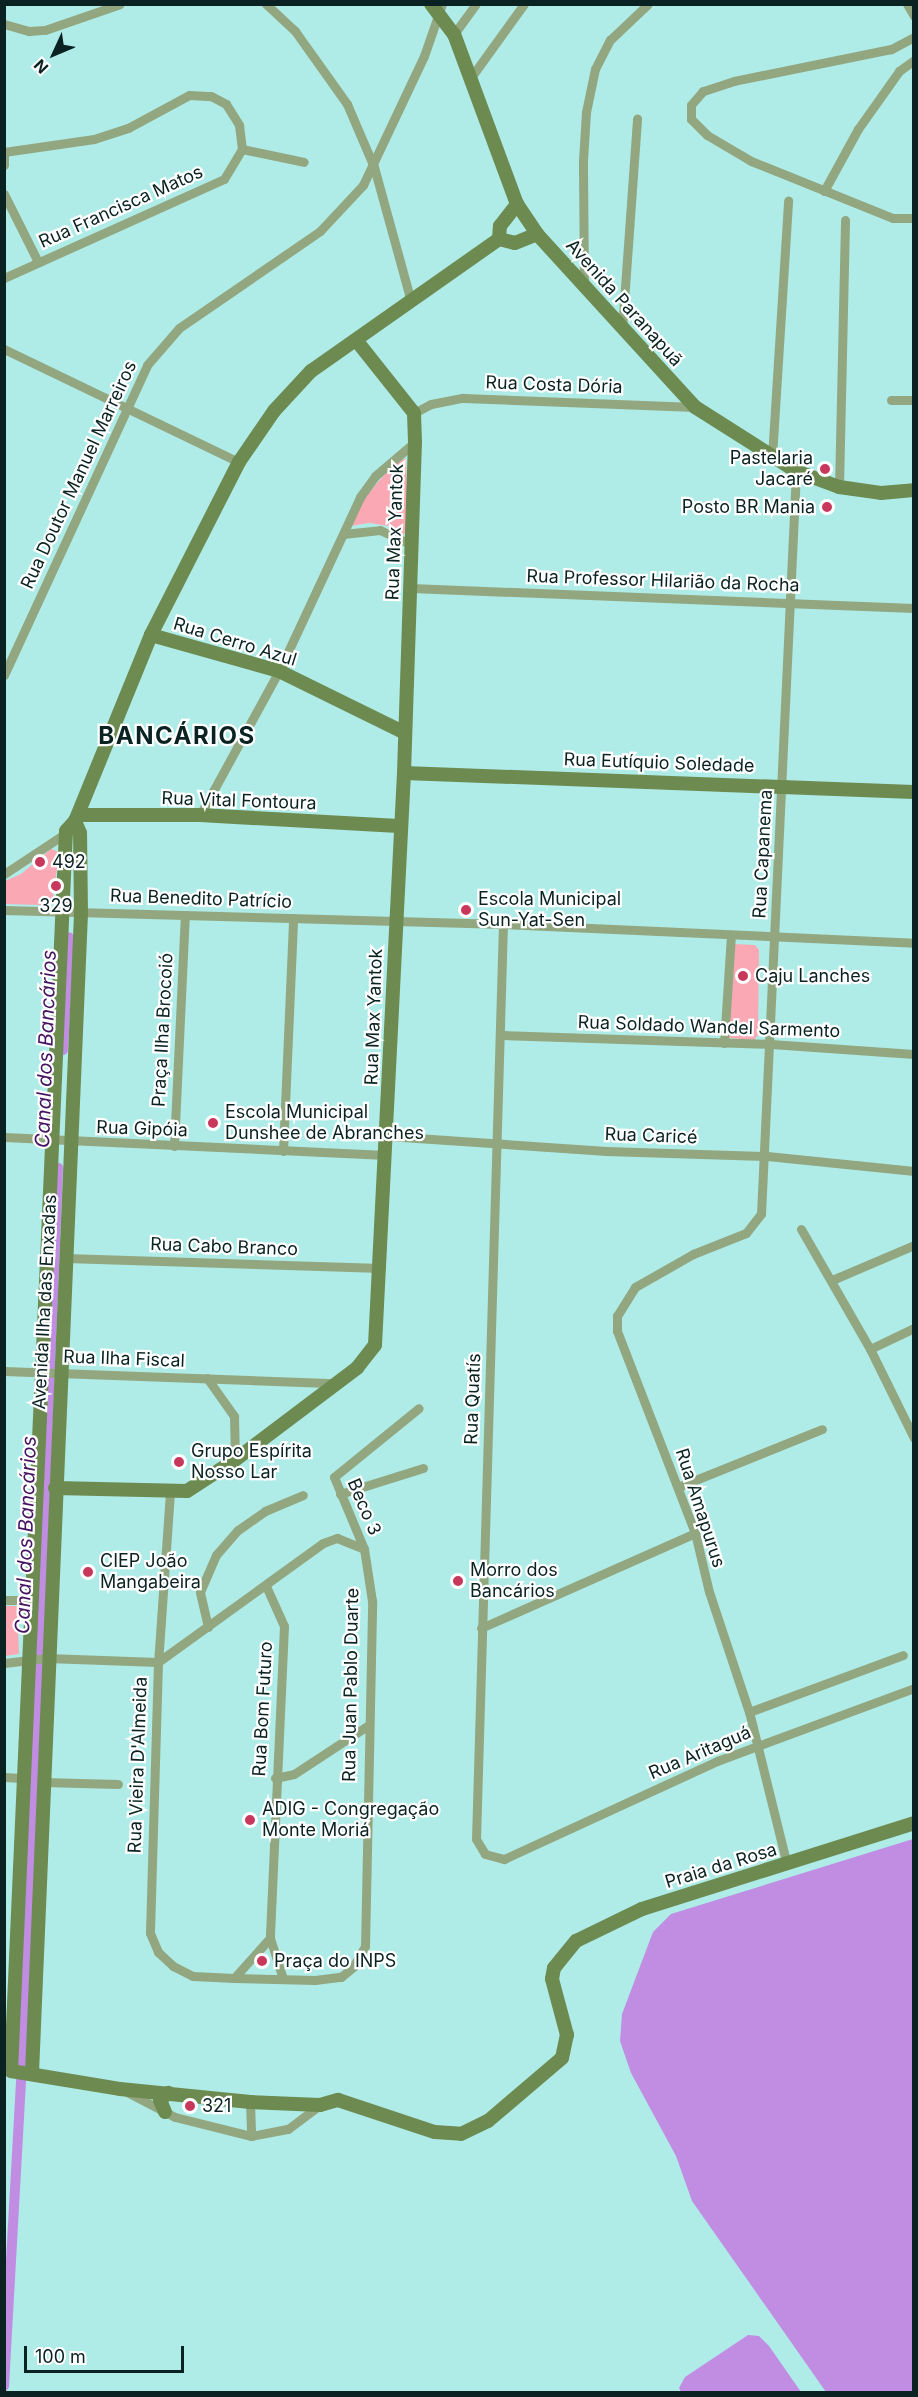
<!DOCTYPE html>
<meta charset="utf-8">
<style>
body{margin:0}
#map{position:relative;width:918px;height:2397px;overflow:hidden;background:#afece8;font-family:Inter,sans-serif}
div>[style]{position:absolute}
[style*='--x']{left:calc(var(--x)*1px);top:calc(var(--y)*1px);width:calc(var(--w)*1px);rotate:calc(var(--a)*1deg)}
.green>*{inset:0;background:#faa9b4}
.water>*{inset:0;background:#c08de3}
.canal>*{height:10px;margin:-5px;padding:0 5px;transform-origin:5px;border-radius:5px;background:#c08de3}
.street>*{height:9px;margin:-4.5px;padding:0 4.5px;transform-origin:4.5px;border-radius:4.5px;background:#92a780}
.secondary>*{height:14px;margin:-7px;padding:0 7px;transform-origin:7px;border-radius:7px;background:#6d8b50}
.dots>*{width:16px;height:16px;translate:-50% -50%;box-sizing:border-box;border:3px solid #fff;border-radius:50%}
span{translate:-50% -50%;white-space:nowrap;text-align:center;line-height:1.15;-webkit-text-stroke:4.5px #fff;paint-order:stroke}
.street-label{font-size:18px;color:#0a2322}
.poi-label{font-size:18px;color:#0a2322}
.right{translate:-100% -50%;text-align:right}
.left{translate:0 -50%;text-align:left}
.water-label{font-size:20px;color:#451360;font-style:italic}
.district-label{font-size:24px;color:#0a2322;font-weight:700;letter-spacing:1.5px}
.frame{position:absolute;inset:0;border:6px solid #0a2322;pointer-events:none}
.north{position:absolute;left:24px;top:24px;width:60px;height:60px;-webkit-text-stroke:4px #fff;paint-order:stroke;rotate:226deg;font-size:16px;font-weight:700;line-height:24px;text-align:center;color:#0a2322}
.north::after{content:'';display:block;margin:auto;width:21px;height:27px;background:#0a2322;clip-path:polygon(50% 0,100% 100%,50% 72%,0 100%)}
.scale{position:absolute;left:24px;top:2346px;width:160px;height:27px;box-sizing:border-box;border:3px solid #0a2322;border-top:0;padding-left:8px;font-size:18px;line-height:21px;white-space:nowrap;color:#0a2322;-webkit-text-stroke:4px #fff;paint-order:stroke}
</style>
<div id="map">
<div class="green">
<i style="clip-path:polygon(406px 459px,408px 522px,404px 535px,389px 526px,369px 523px,350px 526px,357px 508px,378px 482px,398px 460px)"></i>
<i style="clip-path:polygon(51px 849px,59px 852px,53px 898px,41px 905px,5px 904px,5px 881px,21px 874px)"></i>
<i style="clip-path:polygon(735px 944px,755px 945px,759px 950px,758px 1035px,754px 1040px,728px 1038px)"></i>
<i style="clip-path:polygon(4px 1606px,17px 1606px,19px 1654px,5px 1656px)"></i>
</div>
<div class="water">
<i style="clip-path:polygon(913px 1839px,913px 2392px,826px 2392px,692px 2201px,676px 2156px,631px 2073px,620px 2041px,622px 2014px,653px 1932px,671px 1914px)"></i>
<i style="clip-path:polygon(748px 2335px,759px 2336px,769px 2346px,801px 2392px,681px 2392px,679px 2388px,685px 2377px)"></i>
</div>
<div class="canal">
<i style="--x:63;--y:1050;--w:113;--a:-87"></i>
<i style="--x:4;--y:2386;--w:319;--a:-86.8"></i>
<i style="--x:22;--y:2068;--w:901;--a:-87.71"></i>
</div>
<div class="street">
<i style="--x:266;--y:4;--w:40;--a:43"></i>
<i style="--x:295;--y:31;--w:90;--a:54.5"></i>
<i style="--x:347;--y:104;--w:69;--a:66.8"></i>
<i style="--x:374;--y:167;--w:139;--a:74.6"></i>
<i style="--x:907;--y:4;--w:14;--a:60"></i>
<i style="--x:4;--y:24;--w:26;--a:16"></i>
<i style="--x:29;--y:31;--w:16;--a:-4"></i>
<i style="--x:45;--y:30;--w:79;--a:-19.1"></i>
<i style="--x:454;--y:34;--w:37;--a:-54"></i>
<i style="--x:914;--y:37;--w:26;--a:152"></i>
<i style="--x:891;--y:49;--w:160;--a:168.5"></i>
<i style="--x:734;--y:81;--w:33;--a:162"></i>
<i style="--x:703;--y:91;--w:18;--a:131"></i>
<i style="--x:691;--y:105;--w:14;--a:90"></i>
<i style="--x:691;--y:119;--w:23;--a:45"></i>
<i style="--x:707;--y:135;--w:51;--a:30.6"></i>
<i style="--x:751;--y:161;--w:153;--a:21.9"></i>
<i style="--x:893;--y:218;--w:21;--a:0"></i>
<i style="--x:472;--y:76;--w:89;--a:-54.2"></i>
<i style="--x:242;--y:149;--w:63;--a:11.8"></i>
<i style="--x:4;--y:152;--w:91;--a:-8.2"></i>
<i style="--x:94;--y:139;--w:36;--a:-18"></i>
<i style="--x:128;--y:128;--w:69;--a:-28.4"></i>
<i style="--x:189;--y:95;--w:22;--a:3"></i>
<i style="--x:211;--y:96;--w:17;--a:28"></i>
<i style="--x:226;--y:104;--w:25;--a:58"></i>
<i style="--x:239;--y:125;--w:24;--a:83"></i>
<i style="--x:242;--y:149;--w:35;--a:121"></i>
<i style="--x:224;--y:179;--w:241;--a:155.8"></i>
<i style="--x:4;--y:155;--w:10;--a:90"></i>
<i style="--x:824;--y:191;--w:71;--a:-61.3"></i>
<i style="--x:858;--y:129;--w:71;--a:-54.7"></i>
<i style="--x:899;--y:71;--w:19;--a:-36"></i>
<i style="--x:4;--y:194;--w:76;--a:63.4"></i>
<i style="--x:584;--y:284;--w:123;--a:-90.5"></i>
<i style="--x:583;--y:161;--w:49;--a:-86.5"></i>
<i style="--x:586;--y:112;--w:44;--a:-78.2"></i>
<i style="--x:595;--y:69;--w:33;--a:-63"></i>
<i style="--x:610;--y:40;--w:52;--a:-43.5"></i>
<i style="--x:622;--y:329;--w:211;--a:-85.9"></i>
<i style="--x:4;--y:349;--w:261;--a:25.7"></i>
<i style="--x:891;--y:400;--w:23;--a:0"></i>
<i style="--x:414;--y:413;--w:19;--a:-28"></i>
<i style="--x:431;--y:404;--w:33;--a:-11"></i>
<i style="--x:463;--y:398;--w:232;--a:2.2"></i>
<i style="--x:772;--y:457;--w:257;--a:-86.4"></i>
<i style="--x:839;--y:487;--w:267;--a:-88.7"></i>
<i style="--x:343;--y:534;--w:37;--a:-6"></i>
<i style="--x:380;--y:530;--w:35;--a:25"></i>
<i style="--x:411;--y:588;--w:503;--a:2.28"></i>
<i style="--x:4;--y:675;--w:341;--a:-65.2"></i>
<i style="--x:147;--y:365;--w:49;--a:-49.1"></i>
<i style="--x:179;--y:328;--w:171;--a:-34.5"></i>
<i style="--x:320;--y:231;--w:63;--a:-46.9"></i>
<i style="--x:363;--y:185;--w:143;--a:-64.7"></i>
<i style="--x:424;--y:56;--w:55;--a:-70.9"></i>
<i style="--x:200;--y:815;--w:164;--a:-61.3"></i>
<i style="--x:279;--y:671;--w:192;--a:-65"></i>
<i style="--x:360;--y:497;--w:26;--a:-54"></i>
<i style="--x:375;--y:476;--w:52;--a:-40.4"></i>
<i style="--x:4;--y:874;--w:78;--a:-33.5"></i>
<i style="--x:4;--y:910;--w:499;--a:1.6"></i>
<i style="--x:503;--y:924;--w:411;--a:2.6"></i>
<i style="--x:503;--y:924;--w:915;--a:91.69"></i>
<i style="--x:476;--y:1839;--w:17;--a:59"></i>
<i style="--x:485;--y:1854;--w:20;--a:15"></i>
<i style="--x:504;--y:1859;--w:234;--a:-24.7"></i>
<i style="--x:717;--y:1761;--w:210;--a:-20.3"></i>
<i style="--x:503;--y:1035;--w:268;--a:1.9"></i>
<i style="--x:771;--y:1044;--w:143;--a:4"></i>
<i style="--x:724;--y:1043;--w:107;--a:-86.3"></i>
<i style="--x:387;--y:1136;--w:220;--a:3.9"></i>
<i style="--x:606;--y:1151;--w:161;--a:1.8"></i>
<i style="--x:767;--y:1156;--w:148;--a:5.8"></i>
<i style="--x:4;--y:1137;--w:382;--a:2.7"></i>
<i style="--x:174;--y:1146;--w:230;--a:-87.3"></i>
<i style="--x:283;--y:1151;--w:233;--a:-87.5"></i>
<i style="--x:801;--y:1229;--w:138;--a:60.1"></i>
<i style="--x:870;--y:1349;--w:99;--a:63.7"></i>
<i style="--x:65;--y:1258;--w:316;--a:1.8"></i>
<i style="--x:832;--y:1280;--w:89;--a:-23.1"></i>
<i style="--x:870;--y:1349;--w:49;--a:-25.5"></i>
<i style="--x:4;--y:1371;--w:331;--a:2.1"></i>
<i style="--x:207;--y:1378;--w:47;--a:54.6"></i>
<i style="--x:234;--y:1416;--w:44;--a:88.7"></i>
<i style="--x:678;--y:1487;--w:155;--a:-21.9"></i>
<i style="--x:170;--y:1492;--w:170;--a:94"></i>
<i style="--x:158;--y:1662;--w:271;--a:91.7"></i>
<i style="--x:150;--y:1933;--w:21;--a:67"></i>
<i style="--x:158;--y:1952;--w:21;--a:43"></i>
<i style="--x:173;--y:1966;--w:22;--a:27"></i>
<i style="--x:193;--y:1976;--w:41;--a:2.8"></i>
<i style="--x:234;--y:1978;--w:54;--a:-48"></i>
<i style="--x:340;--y:1494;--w:87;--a:-17.4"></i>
<i style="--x:266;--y:1586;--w:44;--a:65.8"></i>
<i style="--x:284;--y:1626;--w:312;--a:92.6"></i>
<i style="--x:270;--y:1938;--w:43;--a:72.4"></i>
<i style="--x:4;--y:1600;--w:29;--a:0"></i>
<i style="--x:208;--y:1627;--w:36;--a:-103"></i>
<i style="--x:200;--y:1592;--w:40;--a:-66.6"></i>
<i style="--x:216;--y:1555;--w:33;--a:-49"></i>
<i style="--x:238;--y:1530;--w:33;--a:-35"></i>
<i style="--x:265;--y:1511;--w:41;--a:-22.8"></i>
<i style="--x:481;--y:1628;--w:234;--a:-23.9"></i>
<i style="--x:4;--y:1663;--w:43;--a:-6.6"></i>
<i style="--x:47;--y:1658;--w:111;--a:2.1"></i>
<i style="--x:158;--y:1662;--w:203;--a:-35.8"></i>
<i style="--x:323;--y:1543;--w:15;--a:-20"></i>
<i style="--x:337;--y:1538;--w:29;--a:22"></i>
<i style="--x:749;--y:1712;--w:164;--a:-20.3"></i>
<i style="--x:4;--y:1777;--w:22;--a:3"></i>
<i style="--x:275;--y:1778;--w:19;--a:-12"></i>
<i style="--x:294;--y:1774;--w:87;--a:-33.3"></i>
<i style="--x:42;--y:1782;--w:76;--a:1.5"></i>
<i style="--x:787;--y:1865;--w:158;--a:-103.9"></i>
<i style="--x:749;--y:1712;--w:126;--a:-108.4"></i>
<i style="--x:709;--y:1592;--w:61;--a:-103.3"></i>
<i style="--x:695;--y:1533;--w:217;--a:-111.1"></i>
<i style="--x:617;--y:1331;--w:15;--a:-90"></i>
<i style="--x:617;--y:1316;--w:34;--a:-58"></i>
<i style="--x:635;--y:1287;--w:67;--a:-29.6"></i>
<i style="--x:693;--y:1254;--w:57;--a:-21.6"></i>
<i style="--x:746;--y:1233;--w:24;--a:-52"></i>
<i style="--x:761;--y:1214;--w:744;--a:-87.3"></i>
<i style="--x:234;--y:1978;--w:81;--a:1.4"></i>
<i style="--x:315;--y:1980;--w:26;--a:-7"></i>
<i style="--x:341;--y:1977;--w:16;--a:-40"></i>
<i style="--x:353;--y:1967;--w:24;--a:-60"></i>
<i style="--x:365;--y:1946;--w:345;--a:-88.8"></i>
<i style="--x:372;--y:1601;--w:53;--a:-98.7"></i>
<i style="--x:364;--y:1549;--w:78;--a:-112.6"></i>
<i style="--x:334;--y:1477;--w:109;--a:-39.1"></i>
<i style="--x:127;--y:2092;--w:54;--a:27.5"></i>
<i style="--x:175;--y:2117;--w:78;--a:14"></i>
<i style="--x:251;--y:2136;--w:38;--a:-11"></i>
<i style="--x:288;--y:2129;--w:40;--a:-37"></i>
<i style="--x:250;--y:2102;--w:34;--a:88"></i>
</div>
<div class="secondary">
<i style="--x:431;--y:4;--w:38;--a:53"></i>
<i style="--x:454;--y:34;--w:181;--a:69.7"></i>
<i style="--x:517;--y:204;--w:36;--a:56"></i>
<i style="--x:537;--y:234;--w:234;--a:47.6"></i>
<i style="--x:695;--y:407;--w:120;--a:32.4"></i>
<i style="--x:796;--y:471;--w:46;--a:20.4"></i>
<i style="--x:839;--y:487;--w:42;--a:8.1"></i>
<i style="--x:881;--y:493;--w:33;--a:-5"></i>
<i style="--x:499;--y:239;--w:230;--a:144.9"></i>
<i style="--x:311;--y:371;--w:54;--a:132.8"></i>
<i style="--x:274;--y:411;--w:62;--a:124.5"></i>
<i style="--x:239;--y:462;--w:194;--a:117"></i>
<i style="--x:151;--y:635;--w:201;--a:112.2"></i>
<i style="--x:75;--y:821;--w:13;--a:132"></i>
<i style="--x:66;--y:831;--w:1241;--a:92.54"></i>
<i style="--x:11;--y:2071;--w:110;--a:9.4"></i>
<i style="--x:120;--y:2089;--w:131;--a:5.7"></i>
<i style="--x:250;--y:2102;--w:70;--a:2.5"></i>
<i style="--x:320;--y:2105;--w:19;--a:-16"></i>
<i style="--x:338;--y:2100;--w:102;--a:18.3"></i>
<i style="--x:435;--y:2132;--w:26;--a:4"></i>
<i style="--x:461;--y:2134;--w:30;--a:-26"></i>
<i style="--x:488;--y:2121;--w:97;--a:-40.4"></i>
<i style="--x:562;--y:2058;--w:24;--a:-78"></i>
<i style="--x:567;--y:2035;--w:58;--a:-105"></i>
<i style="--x:552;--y:1979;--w:11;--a:-80"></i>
<i style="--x:554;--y:1968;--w:35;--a:-51"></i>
<i style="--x:576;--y:1941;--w:73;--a:-25.9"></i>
<i style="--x:642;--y:1909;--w:285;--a:-17.5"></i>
<i style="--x:499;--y:239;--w:13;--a:-86"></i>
<i style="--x:500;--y:226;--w:28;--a:-52"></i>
<i style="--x:499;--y:239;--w:16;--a:14"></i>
<i style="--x:515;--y:243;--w:24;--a:-22"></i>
<i style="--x:151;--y:635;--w:133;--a:15.7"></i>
<i style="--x:279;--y:671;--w:140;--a:26.2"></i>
<i style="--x:404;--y:773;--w:510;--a:2.13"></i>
<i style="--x:78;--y:815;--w:122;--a:0"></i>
<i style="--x:200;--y:815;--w:199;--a:3.2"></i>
<i style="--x:55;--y:1488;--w:132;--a:1.3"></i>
<i style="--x:187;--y:1491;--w:57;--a:-32.9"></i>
<i style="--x:235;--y:1460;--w:153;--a:-37"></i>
<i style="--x:357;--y:1368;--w:29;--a:-52"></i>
<i style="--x:375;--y:1345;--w:573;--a:-87.1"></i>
<i style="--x:404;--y:773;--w:331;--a:-88.1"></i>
<i style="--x:415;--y:442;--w:29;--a:-92"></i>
<i style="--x:414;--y:413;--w:93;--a:-128.5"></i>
<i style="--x:32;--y:2073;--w:1162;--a:-87.58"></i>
<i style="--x:81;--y:912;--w:79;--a:-90.7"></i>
<i style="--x:80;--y:833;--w:13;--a:-113"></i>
<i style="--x:165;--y:2112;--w:13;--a:-113"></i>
<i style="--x:160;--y:2100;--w:11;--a:-41"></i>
</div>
<div class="dots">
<i style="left:825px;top:469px;background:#c8385c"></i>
<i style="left:827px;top:507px;background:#c8385c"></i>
<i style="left:40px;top:862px;background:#c8385c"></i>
<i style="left:56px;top:886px;background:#c8385c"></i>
<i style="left:466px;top:910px;background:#c8385c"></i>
<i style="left:743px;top:976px;background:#c8385c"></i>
<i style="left:213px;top:1123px;background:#c8385c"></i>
<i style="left:179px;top:1462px;background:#c8385c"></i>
<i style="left:88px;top:1572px;background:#c8385c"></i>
<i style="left:458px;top:1581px;background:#c8385c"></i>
<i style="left:250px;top:1820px;background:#c8385c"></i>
<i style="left:262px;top:1961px;background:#c8385c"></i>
<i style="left:190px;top:2106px;background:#c8385c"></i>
</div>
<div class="street-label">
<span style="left:121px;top:207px;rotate:-24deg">Rua Francisca Matos</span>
<span style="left:624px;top:303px;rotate:48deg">Avenida Paranapuã</span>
<span style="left:554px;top:385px;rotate:2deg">Rua Costa Dória</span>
<span style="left:79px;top:475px;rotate:-65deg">Rua Doutor Manuel Marreiros</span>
<span style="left:395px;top:532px;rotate:-88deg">Rua Max Yantok</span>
<span style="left:663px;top:581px;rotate:2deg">Rua Professor Hilarião da Rocha</span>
<span style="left:235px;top:642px;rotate:17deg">Rua Cerro Azul</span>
<span style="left:659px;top:763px;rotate:2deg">Rua Eutíquio Soledade</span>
<span style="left:239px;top:801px;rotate:2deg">Rua Vital Fontoura</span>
<span style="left:763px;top:854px;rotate:-87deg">Rua Capanema</span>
<span style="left:201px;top:899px;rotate:2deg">Rua Benedito Patrício</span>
<span style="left:374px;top:1017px;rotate:-88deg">Rua Max Yantok</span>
<span style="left:709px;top:1027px;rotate:2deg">Rua Soldado Wandel Sarmento</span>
<span style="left:163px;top:1030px;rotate:-87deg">Praça Ilha Brocoió</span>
<span style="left:142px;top:1129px;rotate:2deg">Rua Gipóia</span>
<span style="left:651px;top:1136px;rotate:2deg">Rua Caricé</span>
<span style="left:224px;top:1247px;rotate:2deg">Rua Cabo Branco</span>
<span style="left:45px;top:1302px;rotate:-87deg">Avenida Ilha das Enxadas</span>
<span style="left:124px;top:1359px;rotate:2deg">Rua Ilha Fiscal</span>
<span style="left:473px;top:1399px;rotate:-88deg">Rua Quatís</span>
<span style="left:364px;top:1507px;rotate:67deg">Beco 3</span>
<span style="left:700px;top:1508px;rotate:72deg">Rua Amapurus</span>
<span style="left:351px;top:1685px;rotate:-89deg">Rua Juan Pablo Duarte</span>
<span style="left:263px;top:1709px;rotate:-87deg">Rua Bom Futuro</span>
<span style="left:700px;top:1753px;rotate:-23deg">Rua Aritaguá</span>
<span style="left:138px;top:1765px;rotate:-88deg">Rua Vieira D'Almeida</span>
<span style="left:721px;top:1866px;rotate:-17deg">Praia da Rosa</span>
</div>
<div class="poi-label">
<span class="right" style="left:813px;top:469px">Pastelaria<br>Jacaré</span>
<span class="right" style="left:815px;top:507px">Posto BR Mania</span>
<span class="left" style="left:52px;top:862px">492</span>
<span class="left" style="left:478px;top:910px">Escola Municipal<br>Sun-Yat-Sen</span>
<span style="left:56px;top:906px">329</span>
<span class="left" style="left:755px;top:976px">Caju Lanches</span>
<span class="left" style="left:225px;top:1123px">Escola Municipal<br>Dunshee de Abranches</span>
<span class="left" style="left:191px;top:1462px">Grupo Espírita<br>Nosso Lar</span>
<span class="left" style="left:100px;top:1572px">CIEP João<br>Mangabeira</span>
<span class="left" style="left:470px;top:1581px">Morro dos<br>Bancários</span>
<span class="left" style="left:262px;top:1820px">ADIG - Congregação<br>Monte Moriá</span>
<span class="left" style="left:274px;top:1961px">Praça do INPS</span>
<span class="left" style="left:202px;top:2106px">321</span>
</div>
<div class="water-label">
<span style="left:46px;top:1049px;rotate:-88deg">Canal dos Bancários</span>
<span style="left:26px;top:1535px;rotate:-88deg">Canal dos Bancários</span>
</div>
<div class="district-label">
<span style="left:177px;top:736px">BANCÁRIOS</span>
</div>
<div class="frame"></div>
<div class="north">N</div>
<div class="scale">100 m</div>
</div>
